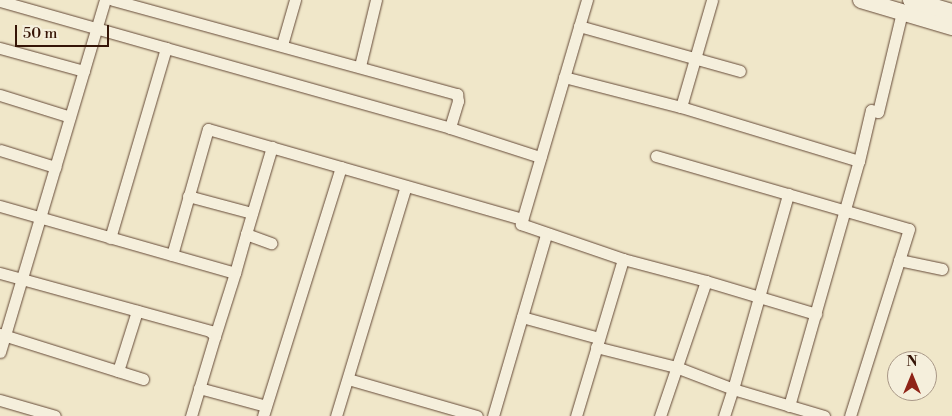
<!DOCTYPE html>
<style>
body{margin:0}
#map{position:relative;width:952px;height:416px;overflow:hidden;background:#f0e7c9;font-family:"Libre Bodoni",serif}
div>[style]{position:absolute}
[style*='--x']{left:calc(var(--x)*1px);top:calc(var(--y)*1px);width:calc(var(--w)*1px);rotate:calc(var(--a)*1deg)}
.roads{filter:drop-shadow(0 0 1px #644937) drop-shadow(0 0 1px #644937)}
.minor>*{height:11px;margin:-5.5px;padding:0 5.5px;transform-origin:5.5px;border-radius:5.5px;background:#f5efdc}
.secondary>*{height:16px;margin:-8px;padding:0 8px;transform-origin:8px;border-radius:8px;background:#f5efdc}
span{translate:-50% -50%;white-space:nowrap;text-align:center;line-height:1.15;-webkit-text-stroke:4px #f5efdc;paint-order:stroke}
.north{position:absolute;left:887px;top:351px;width:50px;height:50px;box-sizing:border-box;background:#f5efdc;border:1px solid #a89786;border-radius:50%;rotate:0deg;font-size:14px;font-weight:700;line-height:20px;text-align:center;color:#351406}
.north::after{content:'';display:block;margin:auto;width:18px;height:22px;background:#8f2418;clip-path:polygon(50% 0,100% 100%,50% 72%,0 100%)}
.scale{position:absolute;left:15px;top:25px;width:94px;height:22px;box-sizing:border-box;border:2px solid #351406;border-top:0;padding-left:6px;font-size:15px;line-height:18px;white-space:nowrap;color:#351406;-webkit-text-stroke:4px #f5efdc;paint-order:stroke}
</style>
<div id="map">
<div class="roads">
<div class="minor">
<i style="--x:113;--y:0;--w:357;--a:15.3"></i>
<i style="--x:457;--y:94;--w:7;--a:82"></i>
<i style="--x:458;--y:101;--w:28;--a:107"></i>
<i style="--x:450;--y:128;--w:95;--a:17.9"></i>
<i style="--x:0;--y:1;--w:173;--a:15.8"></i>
<i style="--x:166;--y:48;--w:198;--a:106.4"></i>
<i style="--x:579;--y:26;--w:167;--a:15.6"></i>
<i style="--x:282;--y:45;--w:47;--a:-73.9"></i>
<i style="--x:0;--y:48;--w:87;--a:15.3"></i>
<i style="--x:166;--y:48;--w:295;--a:15.7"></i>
<i style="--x:360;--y:66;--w:68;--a:-76.4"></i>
<i style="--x:564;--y:77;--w:121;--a:14.4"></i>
<i style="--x:681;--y:107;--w:186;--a:16.9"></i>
<i style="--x:859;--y:161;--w:52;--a:-76.8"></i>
<i style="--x:871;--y:110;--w:7;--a:16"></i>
<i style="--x:878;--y:112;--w:103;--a:-76.5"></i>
<i style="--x:0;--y:95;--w:73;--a:17.4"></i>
<i style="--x:681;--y:107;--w:111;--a:-73.8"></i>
<i style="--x:0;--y:150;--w:58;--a:17.2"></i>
<i style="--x:656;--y:156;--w:263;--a:16.1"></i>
<i style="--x:909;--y:229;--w:196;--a:107.5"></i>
<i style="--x:188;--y:196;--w:66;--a:14.9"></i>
<i style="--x:0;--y:206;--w:244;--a:15.9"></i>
<i style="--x:235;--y:273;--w:41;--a:-74.2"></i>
<i style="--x:246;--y:234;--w:27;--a:20"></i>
<i style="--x:246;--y:234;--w:91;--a:-73.4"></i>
<i style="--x:172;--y:255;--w:131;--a:-74.1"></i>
<i style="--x:208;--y:129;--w:327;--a:16"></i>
<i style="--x:623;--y:259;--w:86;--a:14.8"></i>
<i style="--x:706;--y:281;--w:143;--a:108.8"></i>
<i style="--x:899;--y:260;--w:44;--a:11.8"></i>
<i style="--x:0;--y:273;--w:218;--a:15.4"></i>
<i style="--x:210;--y:331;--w:7;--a:45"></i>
<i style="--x:215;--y:336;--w:84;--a:106.7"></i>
<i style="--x:706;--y:281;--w:115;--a:16.7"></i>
<i style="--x:522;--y:317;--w:80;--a:15.3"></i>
<i style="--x:0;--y:334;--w:150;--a:17.5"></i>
<i style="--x:215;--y:336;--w:66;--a:-72.4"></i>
<i style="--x:596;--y:347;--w:82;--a:14"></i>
<i style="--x:676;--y:367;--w:61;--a:21.1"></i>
<i style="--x:733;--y:389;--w:203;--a:-74.2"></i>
<i style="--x:0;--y:352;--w:367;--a:-73.4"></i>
<i style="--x:118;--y:371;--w:63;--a:-72.4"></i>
<i style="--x:348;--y:379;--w:134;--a:16"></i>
<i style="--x:199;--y:388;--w:69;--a:15"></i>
<i style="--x:0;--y:400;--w:57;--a:16.2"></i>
<i style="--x:789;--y:406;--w:255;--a:-74.1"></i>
<i style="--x:263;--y:416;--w:261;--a:-72.6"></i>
<i style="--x:336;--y:416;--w:240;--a:-73.1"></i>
<i style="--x:493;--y:416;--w:189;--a:-73.7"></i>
<i style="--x:576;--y:416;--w:164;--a:-73.3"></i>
<i style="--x:623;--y:259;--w:108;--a:-161.1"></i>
<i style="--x:521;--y:224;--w:234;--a:-73.6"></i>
<i style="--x:724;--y:416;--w:28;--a:-72"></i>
<i style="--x:733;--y:389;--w:95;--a:16.5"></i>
</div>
<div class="secondary">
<i style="--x:861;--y:0;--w:95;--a:16.5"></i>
<i style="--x:911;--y:0;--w:43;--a:16.3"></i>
</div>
</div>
<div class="north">N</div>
<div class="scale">50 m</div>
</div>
